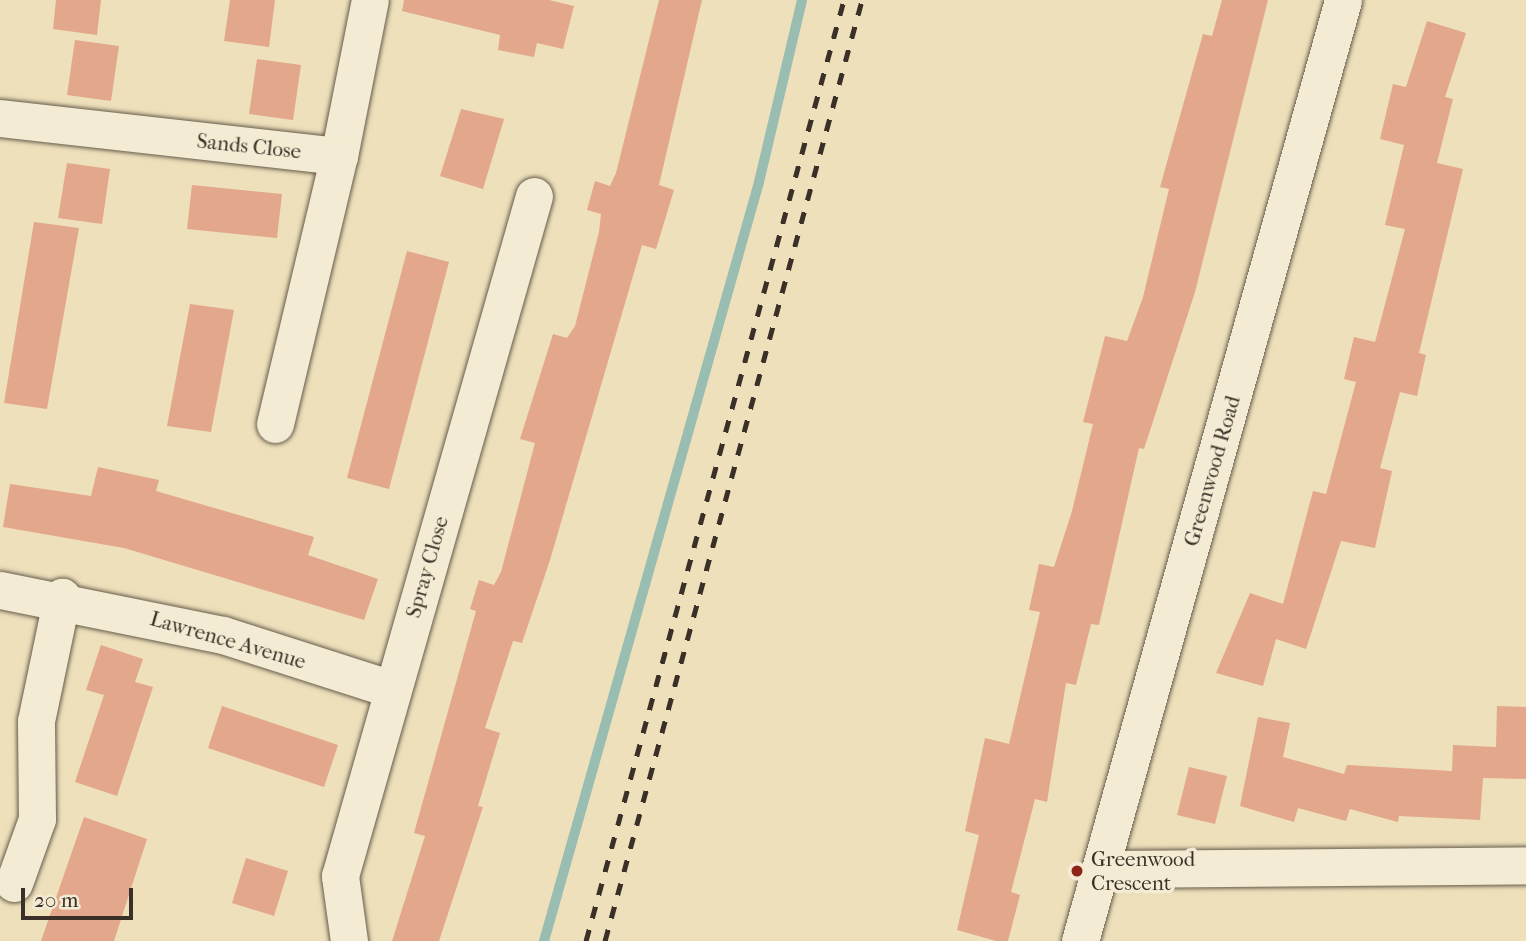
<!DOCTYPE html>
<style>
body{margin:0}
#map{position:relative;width:1526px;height:941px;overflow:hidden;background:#ede0bb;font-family:"IM FELL French Canon",serif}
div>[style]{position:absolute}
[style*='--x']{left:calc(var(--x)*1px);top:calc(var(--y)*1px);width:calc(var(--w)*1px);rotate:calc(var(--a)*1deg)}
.stream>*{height:10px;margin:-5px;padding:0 5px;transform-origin:5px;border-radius:5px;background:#99bdb0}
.building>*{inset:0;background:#e3a78c}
.roads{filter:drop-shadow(0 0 2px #675c4c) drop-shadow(0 0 2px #675c4c)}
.minor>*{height:37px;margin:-18.5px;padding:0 18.5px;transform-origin:18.5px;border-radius:18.5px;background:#f3ebd3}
.rail>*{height:5px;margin-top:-2.5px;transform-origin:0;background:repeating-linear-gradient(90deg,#3a3027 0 12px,transparent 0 24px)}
.dots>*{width:19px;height:19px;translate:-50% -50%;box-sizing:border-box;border:4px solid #f3ebd3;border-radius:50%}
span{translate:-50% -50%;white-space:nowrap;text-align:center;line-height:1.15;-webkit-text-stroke:7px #f3ebd3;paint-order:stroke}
.street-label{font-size:21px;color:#3a3027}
.poi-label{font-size:21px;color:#3a3027}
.left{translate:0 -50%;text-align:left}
.scale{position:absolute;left:21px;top:888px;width:112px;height:32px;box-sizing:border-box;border:4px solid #3a3027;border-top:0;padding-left:9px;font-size:21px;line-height:24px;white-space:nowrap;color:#3a3027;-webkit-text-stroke:5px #f3ebd3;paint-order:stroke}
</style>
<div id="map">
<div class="stream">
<i style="--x:544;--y:941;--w:789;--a:-74.18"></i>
<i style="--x:759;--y:182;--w:187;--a:-76.7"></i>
</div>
<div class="building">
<i style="clip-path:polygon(56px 0,101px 0,97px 35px,53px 29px)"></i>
<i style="clip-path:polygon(230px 0,275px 0,269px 47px,224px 41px)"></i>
<i style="clip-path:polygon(404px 0,549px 0,574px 6px,563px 49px,537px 43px,534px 57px,498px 50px,500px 35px,402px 11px)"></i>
<i style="clip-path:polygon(659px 0,702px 0,659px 185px,674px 190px,656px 249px,642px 245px,550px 560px,522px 643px,513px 641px,485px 728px,500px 733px,478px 806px,483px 807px,439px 941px,392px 941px,425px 836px,414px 833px,476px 611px,470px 609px,479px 580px,494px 585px,501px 572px,535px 443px,520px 439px,553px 334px,567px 338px,575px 326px,599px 232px,601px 214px,587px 210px,595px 181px,610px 186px,616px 173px)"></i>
<i style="clip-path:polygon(1222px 0,1268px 0,1195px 292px,1144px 449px,1139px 448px,1099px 625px,1091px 624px,1076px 685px,1066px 683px,1047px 802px,1035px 799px,1011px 892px,1020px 895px,1008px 941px,996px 941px,957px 930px,979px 835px,965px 831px,985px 738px,1009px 744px,1040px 612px,1029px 610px,1039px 564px,1054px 567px,1072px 511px,1093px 424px,1083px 422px,1105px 336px,1127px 341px,1143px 297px,1169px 189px,1160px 187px,1203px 34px,1212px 36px)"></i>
<i style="clip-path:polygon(1427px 21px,1466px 33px,1445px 97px,1453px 99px,1437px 163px,1463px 169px,1419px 353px,1426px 355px,1417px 396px,1400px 392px,1380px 468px,1392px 471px,1375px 548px,1341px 541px,1306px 649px,1276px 639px,1263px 686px,1216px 673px,1250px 593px,1283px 604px,1313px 491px,1326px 494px,1356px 382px,1344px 379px,1354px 337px,1375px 342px,1405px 229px,1385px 225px,1404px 145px,1380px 139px,1393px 84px,1406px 87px)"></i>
<i style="clip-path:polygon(75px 40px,119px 46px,111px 101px,67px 95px)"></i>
<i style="clip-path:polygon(257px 59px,301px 65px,293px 120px,249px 114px)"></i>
<i style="clip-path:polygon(461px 109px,504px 119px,483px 189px,440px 176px)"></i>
<i style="clip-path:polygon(67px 163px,110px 169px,102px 224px,58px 218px)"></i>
<i style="clip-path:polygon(192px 185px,282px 194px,277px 238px,187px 229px)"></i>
<i style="clip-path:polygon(34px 222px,79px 228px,47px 409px,4px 403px)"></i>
<i style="clip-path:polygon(407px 251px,449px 262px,389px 489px,347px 478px)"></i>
<i style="clip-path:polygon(190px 304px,234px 310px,211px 432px,167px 426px)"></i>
<i style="clip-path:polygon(98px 467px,159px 480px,156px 491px,314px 537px,308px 555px,378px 579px,364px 620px,124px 548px,3px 527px,10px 484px,91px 496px)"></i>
<i style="clip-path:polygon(101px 645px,143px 659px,135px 682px,153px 687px,117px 796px,75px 782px,104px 695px,86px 690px)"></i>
<i style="clip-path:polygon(222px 706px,338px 745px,324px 787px,208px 748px)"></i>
<i style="clip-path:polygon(1497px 706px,1526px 707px,1526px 779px,1483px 778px,1480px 820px,1399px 816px,1398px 822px,1350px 809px,1346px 821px,1298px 808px,1294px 822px,1240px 806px,1258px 717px,1290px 723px,1283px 757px,1344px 774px,1347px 765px,1452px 771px,1453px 745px,1496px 747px)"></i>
<i style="clip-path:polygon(1189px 767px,1227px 776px,1215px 824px,1177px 815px)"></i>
<i style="clip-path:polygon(84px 817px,147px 839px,114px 941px,41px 941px)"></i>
<i style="clip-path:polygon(246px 858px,288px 871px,274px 916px,232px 903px)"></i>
</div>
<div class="roads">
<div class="minor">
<i style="--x:0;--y:118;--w:341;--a:6.4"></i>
<i style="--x:339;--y:156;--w:159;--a:-78.8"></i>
<i style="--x:275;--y:424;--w:276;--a:-76.6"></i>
<i style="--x:0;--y:590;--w:227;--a:11.4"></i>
<i style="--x:223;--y:635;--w:176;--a:17.8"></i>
<i style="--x:1101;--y:869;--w:425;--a:-0.5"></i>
<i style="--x:14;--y:883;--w:68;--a:-70.2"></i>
<i style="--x:37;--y:819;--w:98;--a:-90.6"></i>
<i style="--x:36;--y:721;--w:127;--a:-78.2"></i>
<i style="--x:349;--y:941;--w:66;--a:-97.9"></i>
<i style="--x:340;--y:876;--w:707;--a:-74.08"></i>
<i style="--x:1080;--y:941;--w:977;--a:-74.38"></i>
</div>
</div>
<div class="rail">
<i style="--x:586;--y:941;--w:976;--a:-74.67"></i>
<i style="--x:605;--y:941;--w:975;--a:-74.72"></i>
</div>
<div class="dots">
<i style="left:1077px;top:871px;background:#8f2418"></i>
</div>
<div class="street-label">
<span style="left:249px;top:146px;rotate:6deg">Sands Close</span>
<span style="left:1212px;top:471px;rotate:-74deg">Greenwood Road</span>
<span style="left:427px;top:567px;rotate:-74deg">Spray Close</span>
<span style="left:228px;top:640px;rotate:16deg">Lawrence Avenue</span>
</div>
<div class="poi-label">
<span class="left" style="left:1091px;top:871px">Greenwood<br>Crescent</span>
</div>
<div class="scale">20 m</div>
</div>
